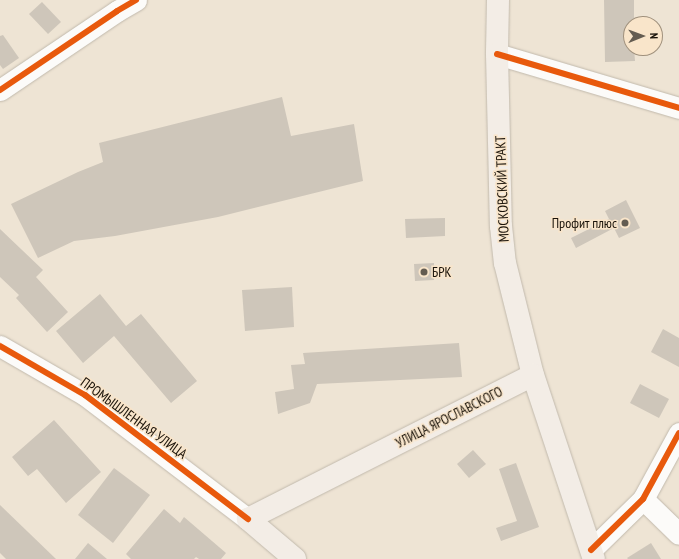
<!DOCTYPE html>
<meta charset="utf-8">
<style>
body{margin:0}
#map{position:relative;width:679px;height:559px;overflow:hidden;background:#eee4d4;font-family:"PT Sans Narrow",sans-serif}
div>[style]{position:absolute}
[style*='--x']{left:calc(var(--x)*1px);top:calc(var(--y)*1px);width:calc(var(--w)*1px);rotate:calc(var(--a)*1deg)}
.building>*{inset:0;background:#cec6ba}
.roads{filter:drop-shadow(0 0 1px #c1b9ac) drop-shadow(0 0 1px #c1b9ac)}
.minor>*{height:21px;margin:-10.5px;padding:0 10.5px;transform-origin:10.5px;border-radius:10.5px;background:#fcfbf9}
.major>*{height:22px;margin:-11px;padding:0 11px;transform-origin:11px;border-radius:11px;background:#f3ede6}
.cycleway>*{height:6px;margin:-3px;padding:0 3px;transform-origin:3px;border-radius:3px;background:#e8590c}
.dots>*{width:11px;height:11px;translate:-50% -50%;box-sizing:border-box;border:2px solid #f9e5ca;border-radius:50%}
span{translate:-50% -50%;white-space:nowrap;text-align:center;line-height:1.15;-webkit-text-stroke:3px #f9e5ca;paint-order:stroke}
.street-label{font-size:14px;color:#1a130a}
.poi-label{font-size:14px;color:#1a130a}
.right{translate:-100% -50%;text-align:right}
.left{translate:0 -50%;text-align:left}
.north{position:absolute;left:623px;top:16px;width:40px;height:40px;box-sizing:border-box;background:#f9e5ca;border:1px solid #a0917d;border-radius:50%;rotate:89deg;font-size:11px;font-weight:700;line-height:16px;text-align:center;color:#1a130a}
.north::after{content:'';display:block;margin:auto;width:14px;height:18px;background:#645c51;clip-path:polygon(50% 0,100% 100%,50% 72%,0 100%)}
</style>
<div id="map">
<div class="building">
<i style="clip-path:polygon(604px 0,634px 0,634px 24px,631px 24px,631px 48px,634px 48px,635px 61px,605px 62px)"></i>
<i style="clip-path:polygon(42px 2px,61px 22px,48px 34px,29px 14px)"></i>
<i style="clip-path:polygon(3px 35px,19px 58px,3px 69px,0 65px,0 36px)"></i>
<i style="clip-path:polygon(282px 97px,291px 136px,354px 124px,363px 181px,218px 217px,115px 236px,74px 241px,38px 258px,11px 204px,78px 172px,103px 162px,99px 143px)"></i>
<i style="clip-path:polygon(626px 200px,640px 228px,619px 238px,614px 228px,576px 248px,571px 238px,609px 219px,605px 211px)"></i>
<i style="clip-path:polygon(445px 218px,445px 236px,406px 238px,405px 219px)"></i>
<i style="clip-path:polygon(0 229px,43px 270px,36px 277px,68px 312px,47px 332px,16px 298px,19px 295px,0 277px)"></i>
<i style="clip-path:polygon(434px 263px,434px 280px,415px 281px,414px 264px)"></i>
<i style="clip-path:polygon(292px 287px,294px 327px,245px 331px,242px 290px)"></i>
<i style="clip-path:polygon(100px 294px,126px 326px,141px 314px,197px 381px,171px 403px,114px 336px,83px 363px,56px 331px)"></i>
<i style="clip-path:polygon(663px 329px,679px 338px,679px 367px,651px 352px)"></i>
<i style="clip-path:polygon(459px 343px,462px 377px,317px 384px,310px 403px,278px 414px,275px 392px,294px 389px,291px 365px,305px 364px,303px 353px)"></i>
<i style="clip-path:polygon(640px 384px,669px 399px,659px 418px,630px 403px)"></i>
<i style="clip-path:polygon(54px 420px,101px 472px,66px 503px,37px 469px,28px 476px,12px 457px)"></i>
<i style="clip-path:polygon(473px 450px,486px 464px,469px 478px,457px 464px)"></i>
<i style="clip-path:polygon(516px 463px,539px 527px,501px 541px,496px 528px,517px 521px,499px 469px)"></i>
<i style="clip-path:polygon(114px 468px,150px 495px,113px 543px,78px 515px)"></i>
<i style="clip-path:polygon(0 505px,56px 559px,6px 559px,0 553px)"></i>
<i style="clip-path:polygon(164px 509px,180px 523px,184px 517px,226px 553px,221px 559px,199px 559px,196px 557px,194px 559px,131px 559px,126px 554px)"></i>
<i style="clip-path:polygon(88px 543px,107px 559px,75px 559px)"></i>
<i style="clip-path:polygon(651px 543px,661px 559px,628px 559px,627px 558px)"></i>
</div>
<div class="roads">
<div class="minor">
<i style="--x:497;--y:54;--w:190;--a:16.5"></i>
<i style="--x:0;--y:90;--w:141;--a:-34"></i>
<i style="--x:117;--y:11;--w:22;--a:-30"></i>
<i style="--x:0;--y:346;--w:98;--a:30"></i>
<i style="--x:85;--y:395;--w:205;--a:37.3"></i>
<i style="--x:643;--y:499;--w:50;--a:44.2"></i>
<i style="--x:591;--y:550;--w:73;--a:-44.4"></i>
<i style="--x:643;--y:499;--w:75;--a:-61.4"></i>
</div>
<div class="major">
<i style="--x:498;--y:0;--w:54;--a:91.1"></i>
<i style="--x:497;--y:54;--w:172;--a:88.7"></i>
<i style="--x:501;--y:226;--w:37;--a:84"></i>
<i style="--x:505;--y:263;--w:115;--a:76"></i>
<i style="--x:533;--y:375;--w:194;--a:71.7"></i>
<i style="--x:295;--y:559;--w:62;--a:-139.6"></i>
<i style="--x:248;--y:519;--w:319;--a:-26.8"></i>
</div>
</div>
<div class="cycleway">
<i style="--x:497;--y:54;--w:190;--a:16.5"></i>
<i style="--x:0;--y:90;--w:141;--a:-34"></i>
<i style="--x:117;--y:11;--w:22;--a:-30"></i>
<i style="--x:0;--y:346;--w:98;--a:30"></i>
<i style="--x:85;--y:395;--w:205;--a:37.3"></i>
<i style="--x:591;--y:550;--w:73;--a:-44.4"></i>
<i style="--x:643;--y:499;--w:75;--a:-61.4"></i>
</div>
<div class="dots">
<i style="left:625px;top:223px;background:#645c51"></i>
<i style="left:424px;top:272px;background:#645c51"></i>
</div>
<div class="street-label">
<span style="left:502px;top:189px;rotate:-92deg">МОСКОВСКИЙ ТРАКТ</span>
<span style="left:449px;top:417px;rotate:-27deg">УЛИЦА ЯРОСЛАВСКОГО</span>
<span style="left:134px;top:418px;rotate:36deg">ПРОМЫШЛЕННАЯ УЛИЦА</span>
</div>
<div class="poi-label">
<span class="right" style="left:617px;top:223px">Профит плюс</span>
<span class="left" style="left:432px;top:272px">БРК</span>
</div>
<div class="north">N</div>
</div>
